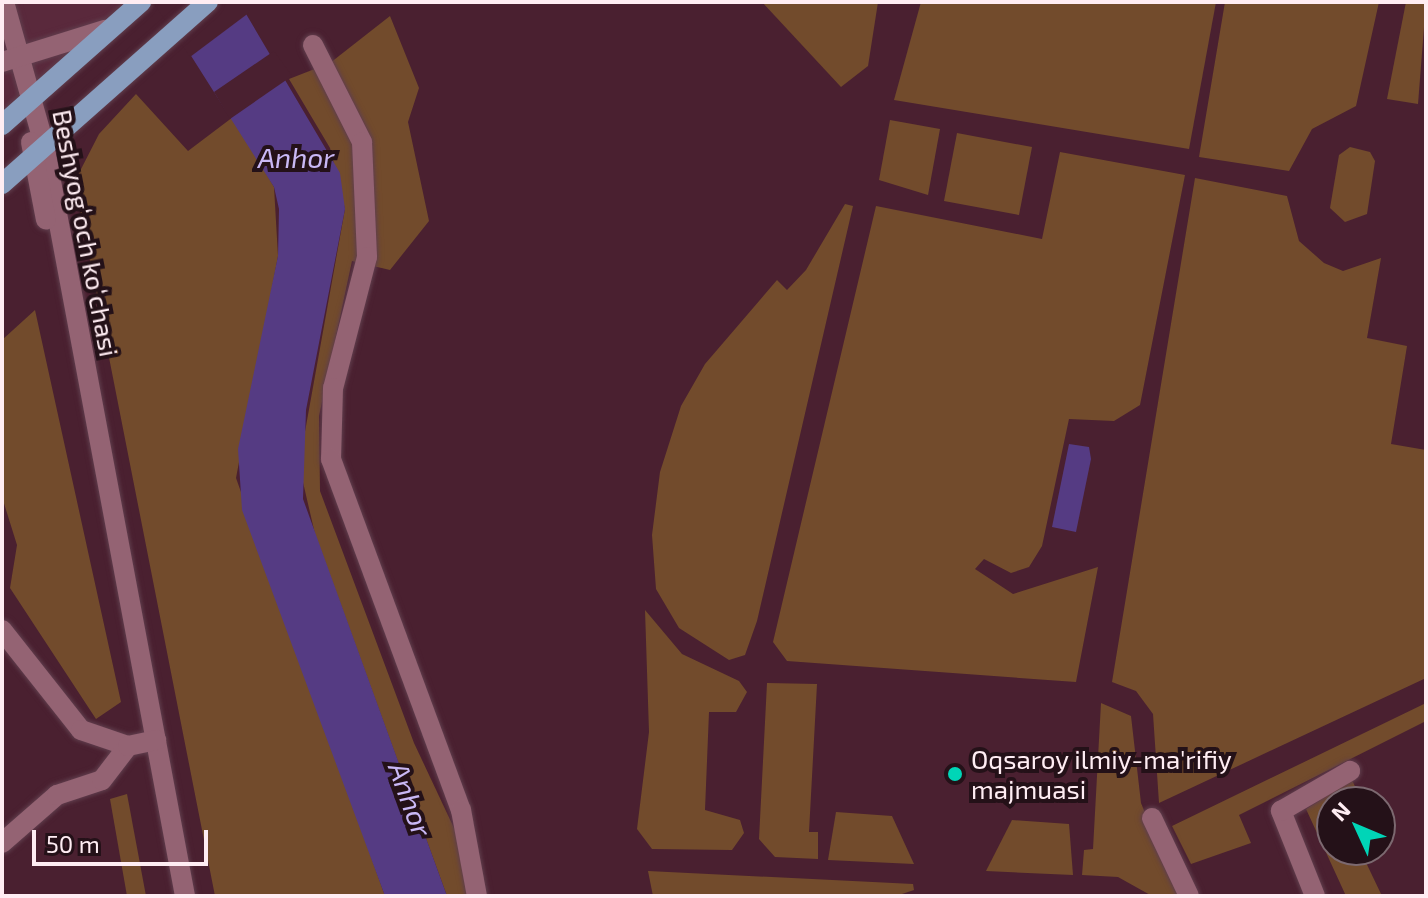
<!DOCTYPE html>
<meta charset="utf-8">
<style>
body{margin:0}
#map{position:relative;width:1428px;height:898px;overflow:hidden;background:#4a2030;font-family:"Exo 2",sans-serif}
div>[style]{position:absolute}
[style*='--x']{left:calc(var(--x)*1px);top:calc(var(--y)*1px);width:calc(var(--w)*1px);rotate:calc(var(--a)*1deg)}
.built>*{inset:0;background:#5a293c}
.green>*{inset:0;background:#724b2c}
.water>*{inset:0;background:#553b83}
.pier>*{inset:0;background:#4a2030}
.roads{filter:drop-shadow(0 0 2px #603e4d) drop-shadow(0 0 2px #603e4d)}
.minor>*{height:20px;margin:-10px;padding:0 10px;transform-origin:10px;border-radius:10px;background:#946373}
.major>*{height:20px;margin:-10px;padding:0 10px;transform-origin:10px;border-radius:10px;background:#899ebf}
.dots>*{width:22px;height:22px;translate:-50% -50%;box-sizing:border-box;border:4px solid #241118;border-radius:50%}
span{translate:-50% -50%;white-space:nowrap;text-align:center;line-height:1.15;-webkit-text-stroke:8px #241118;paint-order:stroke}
.street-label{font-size:26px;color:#ffedf3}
.poi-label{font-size:26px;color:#ffedf3}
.left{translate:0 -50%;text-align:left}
.water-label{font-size:28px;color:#c9b8f5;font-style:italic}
.frame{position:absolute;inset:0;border:4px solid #ffedf3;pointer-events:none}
.north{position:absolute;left:1316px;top:786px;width:80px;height:80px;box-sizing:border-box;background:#241118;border:2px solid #7c6970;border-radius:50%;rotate:314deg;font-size:22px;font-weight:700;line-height:32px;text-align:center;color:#ffedf3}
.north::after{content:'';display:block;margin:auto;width:28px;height:36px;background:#00d5b7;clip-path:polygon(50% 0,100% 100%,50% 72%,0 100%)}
.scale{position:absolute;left:32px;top:830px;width:176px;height:36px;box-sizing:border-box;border:4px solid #ffedf3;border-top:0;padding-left:10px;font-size:24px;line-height:28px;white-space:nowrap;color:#ffedf3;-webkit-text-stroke:6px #241118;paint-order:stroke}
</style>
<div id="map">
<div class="built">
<i style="clip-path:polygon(2px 2px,156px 2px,105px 30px,2px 125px)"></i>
</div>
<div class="green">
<i style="clip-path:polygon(762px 2px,878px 2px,868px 66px,841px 87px)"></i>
<i style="clip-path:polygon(921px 2px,1216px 2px,1189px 149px,894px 100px)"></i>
<i style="clip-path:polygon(1225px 2px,1379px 2px,1356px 106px,1312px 129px,1289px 171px,1199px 157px)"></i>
<i style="clip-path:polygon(1406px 2px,1426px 2px,1418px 104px,1387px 99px)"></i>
<i style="clip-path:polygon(390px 16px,419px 88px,408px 122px,429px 221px,390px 270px,352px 261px,319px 416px,320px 491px,414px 743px,486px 896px,447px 896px,315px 534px,299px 465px,345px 209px,330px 148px,289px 79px,330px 63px)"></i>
<i style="clip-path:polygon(136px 94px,188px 151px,233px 117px,274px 187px,278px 256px,236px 478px,385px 896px,215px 896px,79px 205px,79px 173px,99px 134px)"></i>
<i style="clip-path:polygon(890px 120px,940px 129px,928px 195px,879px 180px)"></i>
<i style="clip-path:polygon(957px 133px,1032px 147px,1019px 215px,944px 201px)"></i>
<i style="clip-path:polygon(1350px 147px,1370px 152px,1375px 161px,1367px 214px,1345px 222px,1330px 208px,1339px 155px)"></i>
<i style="clip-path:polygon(1060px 152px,1185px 175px,1140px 405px,1114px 421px,1069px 419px,1042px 546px,1029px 567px,1011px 573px,984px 559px,975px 569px,1013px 594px,1098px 567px,1076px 682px,787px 661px,773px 642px,876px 206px,1042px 239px)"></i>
<i style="clip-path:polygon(1195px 178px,1287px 196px,1299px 241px,1324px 263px,1343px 271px,1381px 258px,1367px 338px,1407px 346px,1391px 444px,1426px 450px,1426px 678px,1159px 803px,1153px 714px,1136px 691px,1112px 682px)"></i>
<i style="clip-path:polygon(845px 204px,853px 206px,757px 621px,745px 655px,729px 660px,679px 628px,656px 589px,652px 535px,660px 472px,681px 406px,705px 364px,777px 280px,787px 290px,806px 270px)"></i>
<i style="clip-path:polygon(35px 310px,121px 702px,96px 719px,10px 588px,17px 545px,2px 497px,2px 340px)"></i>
<i style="clip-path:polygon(645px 610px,682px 654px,739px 681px,747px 692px,736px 712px,709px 712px,705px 810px,740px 820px,744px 833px,732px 850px,652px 849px,637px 829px,649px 732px)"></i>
<i style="clip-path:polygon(767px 683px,817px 684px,809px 832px,818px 832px,818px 859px,775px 857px,759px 839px)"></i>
<i style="clip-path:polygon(1101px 703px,1131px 716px,1141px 803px,1179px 896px,1152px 896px,1118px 877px,1082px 875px,1084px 850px,1093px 849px)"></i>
<i style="clip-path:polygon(1426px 703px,1426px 721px,1239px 815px,1251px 843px,1191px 864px,1172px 826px)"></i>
<i style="clip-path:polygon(1352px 780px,1362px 802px,1332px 802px,1332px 850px,1360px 850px,1382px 896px,1346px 896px,1306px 809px)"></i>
<i style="clip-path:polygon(127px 794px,146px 896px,127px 896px,110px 799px)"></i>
<i style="clip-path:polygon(836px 812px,892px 816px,914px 864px,828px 860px)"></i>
<i style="clip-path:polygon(1012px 820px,1069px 824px,1073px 875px,986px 871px)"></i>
<i style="clip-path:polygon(648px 871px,913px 884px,914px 890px,896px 896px,653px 896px)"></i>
</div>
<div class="water">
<i style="clip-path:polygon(157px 2px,239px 2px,340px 173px,345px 209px,306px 410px,303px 499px,447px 896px,385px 896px,242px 510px,238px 449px,278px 256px,279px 209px,274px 187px)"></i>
<i style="clip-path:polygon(1069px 444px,1089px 447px,1091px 459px,1076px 532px,1052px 527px)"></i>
</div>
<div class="pier">
<i style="clip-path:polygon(153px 2px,244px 2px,250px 12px,190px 57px)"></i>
<i style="clip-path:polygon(274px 51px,292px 76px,230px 119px,214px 92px)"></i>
</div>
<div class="roads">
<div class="minor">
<i style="--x:4;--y:2;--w:148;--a:74.3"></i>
<i style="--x:44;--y:144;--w:765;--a:79.38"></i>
<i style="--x:313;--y:45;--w:109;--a:63.2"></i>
<i style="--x:362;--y:142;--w:115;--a:87.5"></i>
<i style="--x:367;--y:257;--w:135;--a:104.5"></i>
<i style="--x:333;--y:388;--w:71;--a:91.6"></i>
<i style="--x:331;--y:459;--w:374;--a:69.7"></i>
<i style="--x:461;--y:810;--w:87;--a:79.5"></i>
<i style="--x:2;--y:62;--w:108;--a:-17.3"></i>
<i style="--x:31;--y:142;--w:79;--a:79.1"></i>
<i style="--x:2;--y:630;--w:127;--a:51.7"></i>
<i style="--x:81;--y:730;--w:50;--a:18.8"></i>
<i style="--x:1152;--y:818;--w:86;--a:64.6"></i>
<i style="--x:2;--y:843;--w:73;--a:-41.1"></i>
<i style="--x:57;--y:795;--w:47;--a:-18.4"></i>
<i style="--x:102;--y:780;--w:43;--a:-52.6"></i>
<i style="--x:128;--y:746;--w:29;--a:-12"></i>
<i style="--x:1315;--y:896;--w:92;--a:-111.8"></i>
<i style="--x:1281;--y:811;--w:80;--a:-30.1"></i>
</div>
<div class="major">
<i style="--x:2;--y:125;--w:186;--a:-41.5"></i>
<i style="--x:2;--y:184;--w:275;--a:-41.5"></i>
</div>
</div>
<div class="dots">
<i style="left:955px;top:774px;background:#00d5b7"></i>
</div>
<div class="street-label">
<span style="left:86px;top:233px;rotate:79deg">Beshyogʻoch koʻchasi</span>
</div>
<div class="poi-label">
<span class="left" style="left:971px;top:774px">Oqsaroy ilmiy-ma'rifiy<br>majmuasi</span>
</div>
<div class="water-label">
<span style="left:296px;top:157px">Anhor</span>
<span style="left:411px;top:799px;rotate:70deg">Anhor</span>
</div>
<div class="frame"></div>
<div class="north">N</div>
<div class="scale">50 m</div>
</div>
